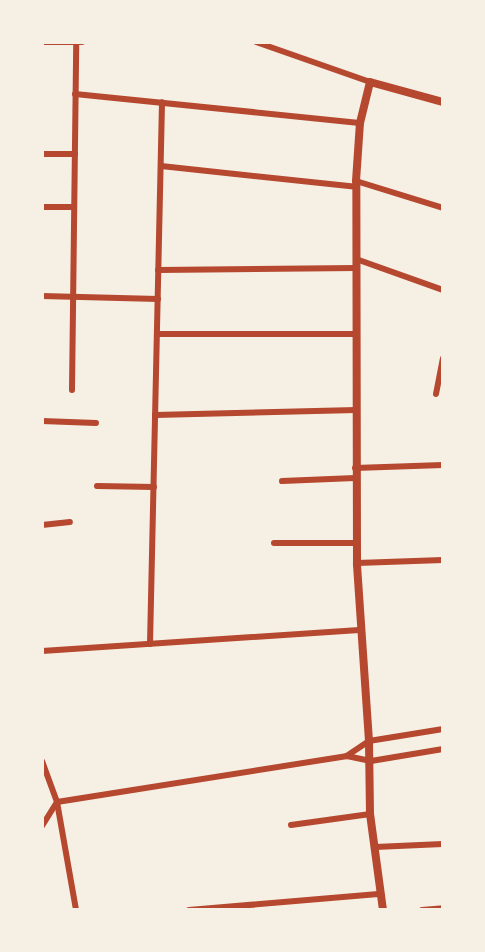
<!DOCTYPE html>
<style>
body{margin:0}
#map{position:relative;width:485px;height:952px;overflow:hidden;background:#f6efe4;font-family:"Archivo Narrow",sans-serif}
div>[style]{position:absolute}
[style*='--x']{left:calc(var(--x)*1px);top:calc(var(--y)*1px);width:calc(var(--w)*1px);rotate:calc(var(--a)*1deg)}
.minor>*{height:6px;margin:-3px;padding:0 3px;transform-origin:3px;border-radius:3px;background:#b5482f}
.tertiary>*{height:8px;margin:-4px;padding:0 4px;transform-origin:4px;border-radius:4px;background:#b5482f}
span{translate:-50% -50%;white-space:nowrap;text-align:center;line-height:1.15;-webkit-text-stroke:5px #f6efe4;paint-order:stroke}
.frame{position:absolute;inset:0;border:44px solid #f6efe4;pointer-events:none}
</style>
<div id="map">
<div class="minor">
<i style="--x:42;--y:42;--w:40;--a:0"></i>
<i style="--x:256;--y:42;--w:121;--a:19.3"></i>
<i style="--x:75;--y:94;--w:286;--a:5.8"></i>
<i style="--x:42;--y:154;--w:33;--a:0"></i>
<i style="--x:161;--y:166;--w:196;--a:6.1"></i>
<i style="--x:356;--y:181;--w:91;--a:17.2"></i>
<i style="--x:42;--y:207;--w:32;--a:0"></i>
<i style="--x:356;--y:259;--w:92;--a:19.6"></i>
<i style="--x:158;--y:270;--w:198;--a:-0.6"></i>
<i style="--x:42;--y:296;--w:116;--a:1.5"></i>
<i style="--x:157;--y:334;--w:199;--a:0"></i>
<i style="--x:72;--y:390;--w:348;--a:-89.3"></i>
<i style="--x:436;--y:394;--w:36;--a:-79"></i>
<i style="--x:155;--y:415;--w:201;--a:-1.4"></i>
<i style="--x:42;--y:421;--w:54;--a:2.1"></i>
<i style="--x:355;--y:468;--w:88;--a:-2"></i>
<i style="--x:282;--y:481;--w:73;--a:-2.4"></i>
<i style="--x:97;--y:486;--w:57;--a:1"></i>
<i style="--x:42;--y:525;--w:28;--a:-6"></i>
<i style="--x:274;--y:543;--w:82;--a:0"></i>
<i style="--x:357;--y:563;--w:86;--a:-2"></i>
<i style="--x:150;--y:644;--w:542;--a:-88.73"></i>
<i style="--x:42;--y:651;--w:318;--a:-3.8"></i>
<i style="--x:443;--y:729;--w:75;--a:170.8"></i>
<i style="--x:369;--y:741;--w:27;--a:146"></i>
<i style="--x:347;--y:756;--w:25;--a:12"></i>
<i style="--x:371;--y:761;--w:73;--a:-9.5"></i>
<i style="--x:42;--y:761;--w:44;--a:69.9"></i>
<i style="--x:57;--y:802;--w:110;--a:80"></i>
<i style="--x:57;--y:802;--w:294;--a:-9"></i>
<i style="--x:291;--y:825;--w:80;--a:-7.9"></i>
<i style="--x:42;--y:826;--w:28;--a:-58"></i>
<i style="--x:375;--y:847;--w:68;--a:-2.5"></i>
<i style="--x:189;--y:910;--w:193;--a:-4.8"></i>
<i style="--x:422;--y:910;--w:21;--a:-5"></i>
</div>
<div class="tertiary">
<i style="--x:383;--y:910;--w:97;--a:-97.7"></i>
<i style="--x:370;--y:814;--w:73;--a:-90.8"></i>
<i style="--x:369;--y:741;--w:178;--a:-93.9"></i>
<i style="--x:357;--y:563;--w:382;--a:-90.1"></i>
<i style="--x:356;--y:181;--w:58;--a:-86.1"></i>
<i style="--x:360;--y:123;--w:42;--a:-76.3"></i>
<i style="--x:370;--y:82;--w:76;--a:15.3"></i>
</div>
<div class="frame"></div>
</div>
